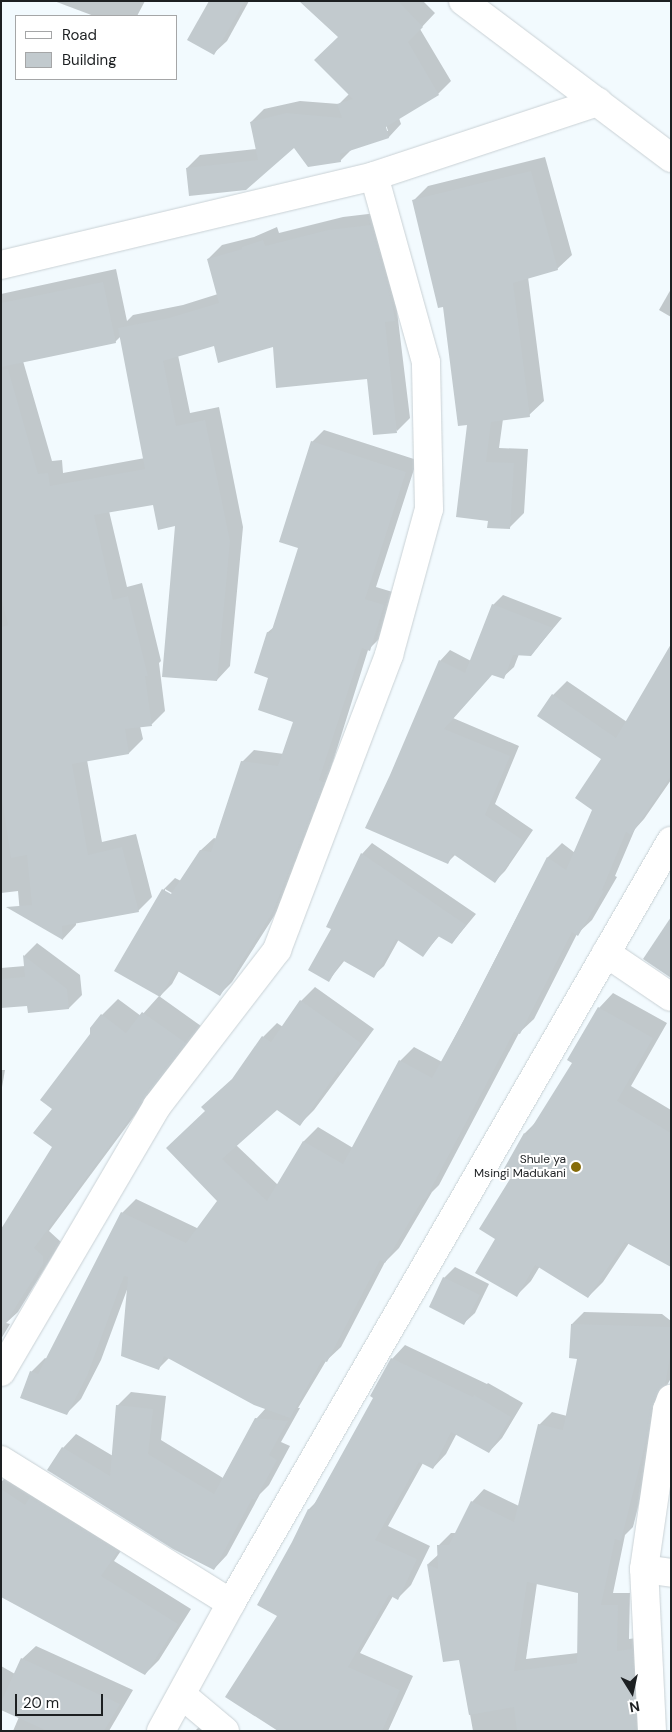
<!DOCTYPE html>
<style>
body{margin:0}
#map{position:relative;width:672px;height:1732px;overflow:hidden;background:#f2fafe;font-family:"DM Sans",sans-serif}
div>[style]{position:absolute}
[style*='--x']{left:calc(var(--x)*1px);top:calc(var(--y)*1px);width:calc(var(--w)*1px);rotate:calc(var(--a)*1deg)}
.shadow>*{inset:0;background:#0003}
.building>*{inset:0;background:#c2cace}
.roads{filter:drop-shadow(0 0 1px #c9d1d5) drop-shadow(0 0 1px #c9d1d5)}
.street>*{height:28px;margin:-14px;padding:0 14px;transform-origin:14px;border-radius:14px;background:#fff}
.secondary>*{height:28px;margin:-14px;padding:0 14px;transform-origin:14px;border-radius:14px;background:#fff}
.dots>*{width:14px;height:14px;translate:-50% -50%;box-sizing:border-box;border:2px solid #fff;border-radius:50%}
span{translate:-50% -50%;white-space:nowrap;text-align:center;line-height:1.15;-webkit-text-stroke:4px #fff;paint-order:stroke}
.poi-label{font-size:12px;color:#1d2022}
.right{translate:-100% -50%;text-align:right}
.frame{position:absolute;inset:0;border:2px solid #1d2022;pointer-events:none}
.legend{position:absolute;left:15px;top:15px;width:162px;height:65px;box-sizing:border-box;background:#fff;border:1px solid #a5a6a7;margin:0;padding:6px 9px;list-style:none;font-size:15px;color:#1d2022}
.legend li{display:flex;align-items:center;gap:10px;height:25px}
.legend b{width:25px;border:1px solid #a5a6a7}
.north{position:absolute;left:607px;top:1667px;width:50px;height:50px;-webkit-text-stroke:4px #fff;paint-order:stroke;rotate:170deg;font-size:14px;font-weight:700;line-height:20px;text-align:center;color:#1d2022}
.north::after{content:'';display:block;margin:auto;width:18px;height:22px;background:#1d2022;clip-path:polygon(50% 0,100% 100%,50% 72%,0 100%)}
.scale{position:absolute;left:15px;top:1694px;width:88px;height:22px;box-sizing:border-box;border:2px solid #1d2022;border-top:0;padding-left:6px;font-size:15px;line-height:18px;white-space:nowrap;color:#1d2022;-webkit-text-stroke:4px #fff;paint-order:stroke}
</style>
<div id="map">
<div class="shadow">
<i style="clip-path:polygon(54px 1px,145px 1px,137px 16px,94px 16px)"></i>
<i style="clip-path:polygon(210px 1px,249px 1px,227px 41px,214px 53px)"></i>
<i style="clip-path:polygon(evenodd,300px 1px,423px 1px,435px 13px,420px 29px,451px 81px,438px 94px,399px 118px,401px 124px,389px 137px,352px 149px,340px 161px,295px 146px,245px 189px,187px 168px,200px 155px,257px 149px,251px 122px,264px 109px,300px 101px,339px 104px,349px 94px,339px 37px,300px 1px,385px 121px,388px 131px,386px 131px,385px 121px)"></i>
<i style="clip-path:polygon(545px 157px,572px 255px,557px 269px,528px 277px,544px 401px,529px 415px,503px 419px,499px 448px,528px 449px,524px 513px,509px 528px,489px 520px,444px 306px,414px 200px,428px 186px)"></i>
<i style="clip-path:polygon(evenodd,385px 212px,410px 418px,397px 431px,368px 378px,274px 345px,215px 344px,178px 355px,190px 413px,219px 407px,243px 527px,230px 666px,217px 680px,176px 524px,154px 503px,109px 511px,127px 587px,142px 583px,161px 661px,159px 663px,165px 711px,152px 724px,140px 726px,143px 739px,129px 753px,87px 760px,102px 842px,136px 834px,152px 897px,138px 911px,76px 922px,76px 925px,63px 939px,20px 914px,18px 891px,1px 893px,1px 294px,116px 269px,127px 321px,133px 315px,183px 305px,218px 294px,208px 259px,222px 245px,254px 237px,277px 227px,279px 233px,343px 217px,385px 212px,121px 336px,145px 458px,63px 473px,62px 460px,52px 461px,23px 361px,115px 342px,121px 336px)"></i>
<i style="clip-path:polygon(671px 289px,671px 317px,659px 310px)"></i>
<i style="clip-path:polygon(evenodd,324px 430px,417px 460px,376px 587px,396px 593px,381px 637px,368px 650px,331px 768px,335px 770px,285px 899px,232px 982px,220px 994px,179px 971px,172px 984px,160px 996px,116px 970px,163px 890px,175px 878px,181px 881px,201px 850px,214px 838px,217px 839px,242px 762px,254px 750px,284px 754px,295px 721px,270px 677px,256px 673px,268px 632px,274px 627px,300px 547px,312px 442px,324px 430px,165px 889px,177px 896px,175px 898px,165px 892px,165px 889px)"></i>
<i style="clip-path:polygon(503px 595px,562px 618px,531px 655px,519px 654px,514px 667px,503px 677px,493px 673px,453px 718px,519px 746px,495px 804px,533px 830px,505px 871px,495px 881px,456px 854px,447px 863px,391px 776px,440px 661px,450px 650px,471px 661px,493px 605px)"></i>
<i style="clip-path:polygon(671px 647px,671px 780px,644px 819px,635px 829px,615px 876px,617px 877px,592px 920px,577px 934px,534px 1019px,519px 1033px,439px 1185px,432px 1192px,399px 1248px,385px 1262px,341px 1347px,326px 1361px,298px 1408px,300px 1408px,281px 1442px,290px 1446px,269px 1485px,260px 1494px,227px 1555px,214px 1569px,63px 1448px,76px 1434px,113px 1456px,117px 1406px,131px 1392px,166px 1396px,161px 1440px,223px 1478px,256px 1419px,266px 1408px,170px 1357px,158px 1369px,128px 1287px,101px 1360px,81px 1399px,67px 1413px,31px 1372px,45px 1358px,47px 1359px,122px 1213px,136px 1199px,199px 1229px,219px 1201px,206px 1111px,236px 1076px,263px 1037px,277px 1023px,283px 1027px,301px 1001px,315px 987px,374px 1029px,314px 1110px,300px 1124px,277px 1108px,236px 1145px,278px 1185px,304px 1141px,318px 1127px,353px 1148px,400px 1061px,414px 1047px,442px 1062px,548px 857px,562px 843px,575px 853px,594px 809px,603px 759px,539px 716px,553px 695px,567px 681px,627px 722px)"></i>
<i style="clip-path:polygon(372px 843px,476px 914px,452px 943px,440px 935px,423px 955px,399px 939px,384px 966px,373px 976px,345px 960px,329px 980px,333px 929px,362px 854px)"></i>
<i style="clip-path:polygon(37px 943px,80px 975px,82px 995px,69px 1008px,28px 1004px,1px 1007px,1px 968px,25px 966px,24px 956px)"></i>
<i style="clip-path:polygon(613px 993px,667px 1023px,631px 1086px,671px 1110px,671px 1264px,629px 1243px,603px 1282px,588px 1297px,540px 1266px,531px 1281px,516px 1296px,497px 1239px,512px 1179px,502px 1173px,525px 1133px,538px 1120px,574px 1062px,599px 1008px)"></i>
<i style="clip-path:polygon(159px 996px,201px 1026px,49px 1231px,61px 1242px,18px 1312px,6px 1323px,10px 1324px,1px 1339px,1px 1231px,54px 1147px,53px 1109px,102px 1015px,118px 999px,141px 1016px)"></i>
<i style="clip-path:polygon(1px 1070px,5px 1070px,1px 1093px)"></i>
<i style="clip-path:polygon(455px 1267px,489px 1284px,475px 1313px,464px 1323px,430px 1306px,444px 1278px)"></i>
<i style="clip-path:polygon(evenodd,584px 1312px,662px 1314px,671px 1321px,671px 1378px,664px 1391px,659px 1424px,633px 1527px,625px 1535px,613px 1593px,630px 1593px,629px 1639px,644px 1637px,654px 1731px,473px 1731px,460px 1658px,444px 1661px,428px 1564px,439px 1554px,438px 1546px,451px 1533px,457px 1533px,472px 1502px,484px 1489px,519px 1506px,539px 1425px,552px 1412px,567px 1416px,579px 1357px,572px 1324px,584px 1312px,537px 1583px,579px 1592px,578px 1653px,526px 1659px,537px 1583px)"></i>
<i style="clip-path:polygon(405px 1345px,487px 1384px,488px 1383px,523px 1403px,502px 1438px,489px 1452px,457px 1433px,446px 1454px,433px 1468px,423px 1463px,388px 1526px,430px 1546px,411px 1585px,398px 1598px,393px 1596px,360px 1653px,413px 1676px,388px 1731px,302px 1731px,279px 1616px,293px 1543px,309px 1509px,316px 1502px,375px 1397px,392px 1359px)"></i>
<i style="clip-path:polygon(11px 1472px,131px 1536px,114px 1561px,191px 1609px,159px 1660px,145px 1674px,1px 1596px,1px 1482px)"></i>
<i style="clip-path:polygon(36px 1646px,133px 1690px,109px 1731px,13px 1731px,19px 1717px,1px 1709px,1px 1666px,15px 1674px,22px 1659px)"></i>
<i style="clip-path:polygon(200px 1726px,207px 1731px,195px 1731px)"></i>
</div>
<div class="building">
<i style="clip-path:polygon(209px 1px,245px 1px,214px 55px,187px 40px)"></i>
<i style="clip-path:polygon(299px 1px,398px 1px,423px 27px,408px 42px,439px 95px,386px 127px,389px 138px,340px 154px,341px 162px,308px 167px,294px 148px,246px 190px,189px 196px,186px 168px,258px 160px,250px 122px,286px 113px,342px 118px,337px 104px,353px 99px,314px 60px,338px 37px)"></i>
<i style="clip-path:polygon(531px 171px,558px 270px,513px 283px,530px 417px,491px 422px,486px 462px,514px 463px,510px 529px,487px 528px,488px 521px,456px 517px,467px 425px,458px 426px,443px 307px,438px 308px,412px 200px)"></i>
<i style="clip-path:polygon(371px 225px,392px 300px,395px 321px,385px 322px,397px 433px,373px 435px,367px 379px,276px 388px,273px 347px,218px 363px,214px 346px,163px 361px,176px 426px,205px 420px,230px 541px,217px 681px,162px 677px,175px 526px,158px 530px,153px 505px,94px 515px,113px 600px,128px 596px,148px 676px,145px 676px,152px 726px,125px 729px,129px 754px,72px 764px,88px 855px,122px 847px,139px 912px,62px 926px,63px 940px,6px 907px,32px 905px,27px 855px,11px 858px,1px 793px,1px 627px,8px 625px,1px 596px,1px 370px,8px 369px,38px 474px,48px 473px,50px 486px,145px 469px,118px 328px,169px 318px,219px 303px,207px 259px,242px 249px,242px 247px,263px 240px,265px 246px,328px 230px)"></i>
<i style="clip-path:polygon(103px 282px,116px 343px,1px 367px,1px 303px)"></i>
<i style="clip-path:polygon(311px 441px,406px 472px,365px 599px,384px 605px,370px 651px,362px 648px,319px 780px,324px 782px,273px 912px,220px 996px,176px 970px,160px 997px,114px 971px,162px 889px,171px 894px,200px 850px,211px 852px,241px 761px,278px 766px,293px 722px,258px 710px,268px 678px,254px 673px,267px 632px,271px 633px,298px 548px,279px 542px)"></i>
<i style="clip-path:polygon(492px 604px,553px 628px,531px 656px,513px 655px,504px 679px,492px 675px,444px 729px,510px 756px,485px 815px,524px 841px,495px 883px,453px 854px,448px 864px,365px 828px,390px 775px,439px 660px,465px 673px)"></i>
<i style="clip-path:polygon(671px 644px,671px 776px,631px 835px,626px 832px,602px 890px,604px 891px,578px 936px,572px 932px,520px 1034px,514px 1032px,425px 1200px,423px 1199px,385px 1263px,380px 1260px,327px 1362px,322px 1360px,290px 1418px,254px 1405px,164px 1356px,159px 1370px,121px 1356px,128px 1277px,124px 1276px,87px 1376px,67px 1415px,20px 1398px,30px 1371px,38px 1374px,121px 1212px,186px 1243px,217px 1201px,166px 1148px,205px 1111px,201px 1107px,232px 1079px,262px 1036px,271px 1042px,300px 1000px,361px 1043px,340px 1073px,338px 1071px,300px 1126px,277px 1110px,222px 1159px,267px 1201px,303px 1141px,343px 1164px,399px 1060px,432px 1078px,470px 1009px,547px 857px,566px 870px,592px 810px,575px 798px,601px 759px,537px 716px,552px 694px,616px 738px)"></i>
<i style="clip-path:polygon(361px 853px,466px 925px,452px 944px,438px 936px,423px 957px,396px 939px,374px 978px,342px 960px,329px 982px,308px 970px,331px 929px,326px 927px)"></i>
<i style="clip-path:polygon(671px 917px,671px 978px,643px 959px)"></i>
<i style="clip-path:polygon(23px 955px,67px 989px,69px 1009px,28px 1013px,27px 1006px,1px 1008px,1px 979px,25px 977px)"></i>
<i style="clip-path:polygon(598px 1007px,653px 1038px,617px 1101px,671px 1133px,671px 1267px,625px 1242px,588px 1298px,535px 1265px,517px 1297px,475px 1273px,495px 1239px,479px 1229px,510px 1179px,501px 1174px,524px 1133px,527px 1135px,572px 1063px,567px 1060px)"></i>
<i style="clip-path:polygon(142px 1012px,186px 1043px,34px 1248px,43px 1256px,43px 1264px,1px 1330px,1px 1229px,52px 1147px,33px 1133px,52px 1109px,40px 1100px,90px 1034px,90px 1028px,101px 1014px,126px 1033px)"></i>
<i style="clip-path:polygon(443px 1277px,480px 1295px,464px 1325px,429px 1307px)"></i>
<i style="clip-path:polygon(evenodd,571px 1324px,671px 1327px,671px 1352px,665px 1385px,657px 1393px,652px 1405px,647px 1437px,621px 1541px,615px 1539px,601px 1605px,618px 1605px,617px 1651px,632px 1649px,636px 1731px,517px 1731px,514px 1707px,469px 1715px,459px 1660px,443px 1662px,427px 1564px,438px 1569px,437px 1545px,449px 1545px,471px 1501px,514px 1522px,538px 1424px,563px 1430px,577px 1359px,569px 1358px,571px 1324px,527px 1582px,578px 1593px,577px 1663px,514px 1671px,527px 1582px)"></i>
<i style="clip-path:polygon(391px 1358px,473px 1397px,474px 1395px,511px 1417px,489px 1453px,451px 1432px,433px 1469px,419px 1462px,375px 1540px,417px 1559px,398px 1600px,389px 1595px,348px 1667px,400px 1690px,382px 1731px,278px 1731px,225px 1697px,277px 1616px,257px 1605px,292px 1542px,308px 1509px,311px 1510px,373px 1398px,370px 1396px)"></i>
<i style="clip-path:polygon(116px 1405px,153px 1409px,148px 1454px,214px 1494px,255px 1418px,288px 1421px,269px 1455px,277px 1460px,255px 1500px,252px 1499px,214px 1570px,173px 1549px,47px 1470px,62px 1447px,110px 1476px)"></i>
<i style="clip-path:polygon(1px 1489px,25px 1505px,30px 1497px,118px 1551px,101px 1576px,178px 1624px,145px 1675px,1px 1597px)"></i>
<i style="clip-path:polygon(21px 1658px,120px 1704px,104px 1731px,47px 1731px,1px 1710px,1px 1702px)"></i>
</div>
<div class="roads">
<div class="street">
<i style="--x:1;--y:265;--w:383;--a:-13.4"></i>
<i style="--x:374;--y:176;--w:236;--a:-18.3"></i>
<i style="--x:606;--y:953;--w:78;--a:34.1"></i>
<i style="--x:1;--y:1372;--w:308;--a:-59.6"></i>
<i style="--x:157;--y:1106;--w:197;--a:-52.4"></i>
<i style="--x:277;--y:950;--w:316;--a:-69.2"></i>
<i style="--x:389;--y:655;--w:151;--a:-74.7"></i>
<i style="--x:429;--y:509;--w:147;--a:-91.2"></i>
<i style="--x:426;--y:362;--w:193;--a:-105.6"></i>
<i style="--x:1;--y:1460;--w:271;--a:31.9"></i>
<i style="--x:644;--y:1569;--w:27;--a:8"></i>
<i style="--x:182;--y:1695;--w:56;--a:39.9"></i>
<i style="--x:652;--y:1731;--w:162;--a:-92.8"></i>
<i style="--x:644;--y:1569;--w:161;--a:-81.8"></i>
<i style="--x:667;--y:1410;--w:12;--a:-70"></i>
</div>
<div class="secondary">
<i style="--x:463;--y:1;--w:261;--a:37"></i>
<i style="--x:161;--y:1731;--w:146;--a:-61.3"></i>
<i style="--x:231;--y:1603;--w:880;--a:-60"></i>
</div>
</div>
<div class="dots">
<i style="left:576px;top:1167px;background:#866c09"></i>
</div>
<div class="poi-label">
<span class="right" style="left:566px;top:1167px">Shule ya<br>Msingi Madukani</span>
</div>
<div class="frame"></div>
<ul class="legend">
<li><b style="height:6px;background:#fff"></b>Road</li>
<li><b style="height:14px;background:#c2cace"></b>Building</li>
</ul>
<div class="north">N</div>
<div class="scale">20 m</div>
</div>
